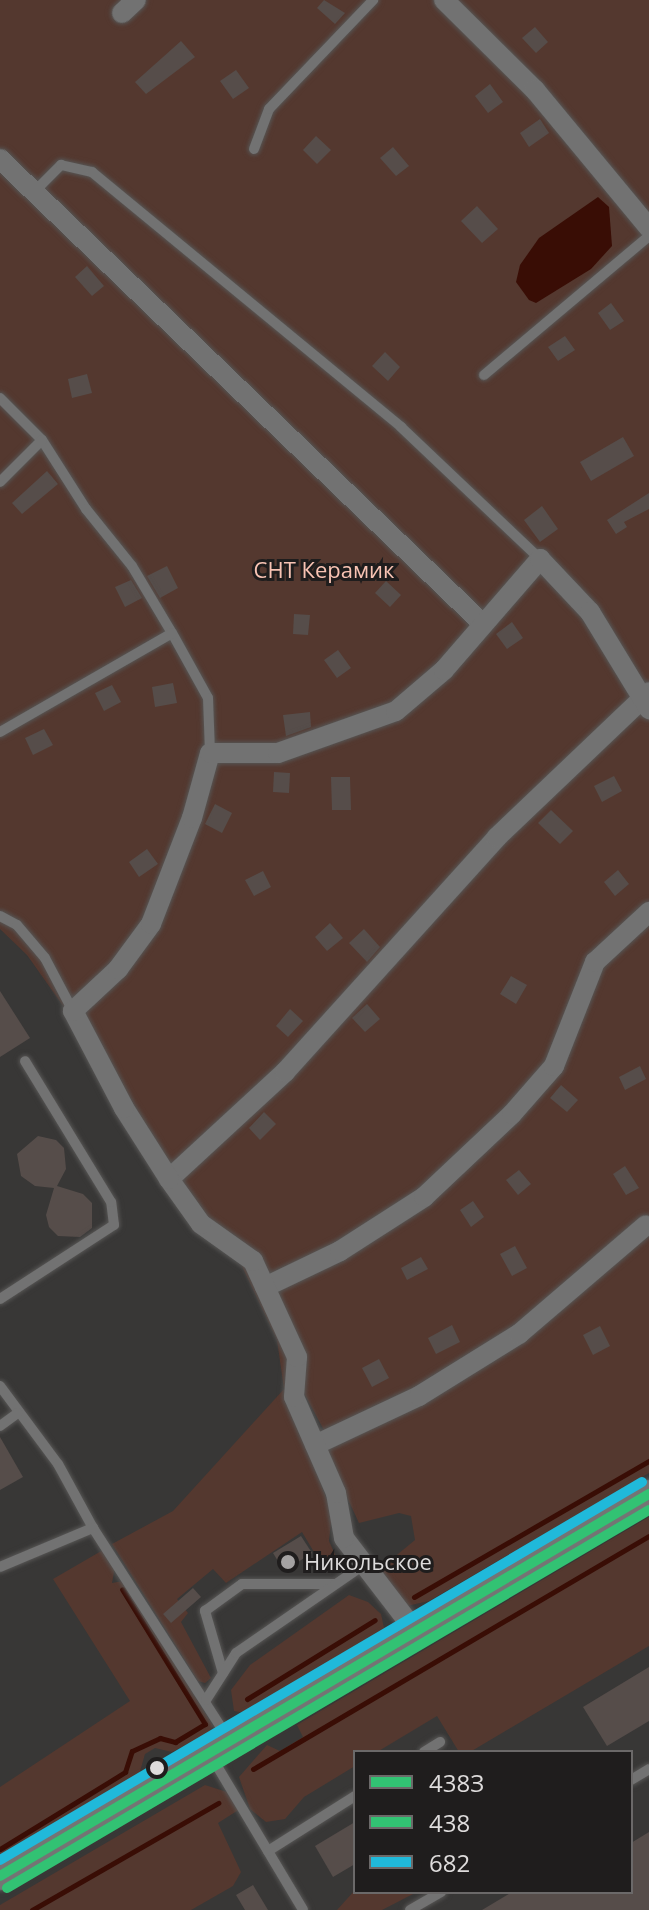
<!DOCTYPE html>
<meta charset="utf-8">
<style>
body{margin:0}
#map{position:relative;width:649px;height:1910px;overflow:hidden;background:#383736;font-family:"Open Sans",sans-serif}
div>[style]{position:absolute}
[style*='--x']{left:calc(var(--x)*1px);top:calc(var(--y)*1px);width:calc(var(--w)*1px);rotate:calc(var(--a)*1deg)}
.green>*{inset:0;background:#54382f}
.water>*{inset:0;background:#390d05}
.stream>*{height:5px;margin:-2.5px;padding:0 2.5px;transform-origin:2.5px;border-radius:2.5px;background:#390d05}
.building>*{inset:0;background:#564d4a}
.roads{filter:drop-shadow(0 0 2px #565554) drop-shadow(0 0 2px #565554)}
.lane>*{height:10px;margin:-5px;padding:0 5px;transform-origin:5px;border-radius:5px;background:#727272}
.street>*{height:20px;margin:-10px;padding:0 10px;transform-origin:10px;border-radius:10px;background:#727272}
.secondary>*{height:28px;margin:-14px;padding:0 14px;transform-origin:14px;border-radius:14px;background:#747474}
.bus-1>*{height:10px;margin:-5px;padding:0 5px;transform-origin:5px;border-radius:5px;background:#32c273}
.bus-2>*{height:10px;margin:-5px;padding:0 5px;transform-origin:5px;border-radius:5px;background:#32c273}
.bus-3>*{height:10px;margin:-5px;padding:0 5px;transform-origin:5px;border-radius:5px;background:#20b9da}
.dots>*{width:22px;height:22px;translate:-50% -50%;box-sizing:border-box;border:4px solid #1f1d1d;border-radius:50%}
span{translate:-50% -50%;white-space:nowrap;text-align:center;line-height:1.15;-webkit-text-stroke:6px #1f1d1d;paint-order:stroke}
.park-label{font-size:22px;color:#f8c3b3}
.poi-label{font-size:22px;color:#dedcdc}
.left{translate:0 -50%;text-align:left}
.legend{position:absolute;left:353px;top:1750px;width:280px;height:144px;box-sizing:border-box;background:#1f1d1d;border:2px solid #6b6969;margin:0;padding:10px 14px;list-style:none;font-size:24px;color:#dedcdc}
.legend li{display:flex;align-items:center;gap:16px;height:40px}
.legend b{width:40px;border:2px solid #6b6969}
</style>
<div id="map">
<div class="green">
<i style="clip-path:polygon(0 0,649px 0,649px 1473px,429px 1601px,407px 1606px,383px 1581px,381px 1568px,415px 1540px,411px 1516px,399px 1513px,359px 1523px,329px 1459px,325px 1432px,299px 1384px,284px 1388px,332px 1513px,329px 1541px,341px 1568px,338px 1571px,314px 1552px,302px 1532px,226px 1583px,213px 1569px,177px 1599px,188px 1613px,181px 1622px,211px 1678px,205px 1683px,198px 1681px,112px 1544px,173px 1511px,284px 1389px,277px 1340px,239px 1260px,208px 1240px,66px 1010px,27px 955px,0 929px)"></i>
<i style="clip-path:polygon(649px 1517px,649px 1646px,470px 1752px,459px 1752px,437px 1716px,377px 1752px,355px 1752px,355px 1766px,304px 1797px,285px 1819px,266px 1822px,250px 1809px,239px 1777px,267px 1745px,280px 1751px,303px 1737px,297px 1725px)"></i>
<i style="clip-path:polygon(103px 1550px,115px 1567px,112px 1583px,123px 1581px,213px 1726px,207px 1735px,172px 1752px,155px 1748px,145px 1754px,139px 1775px,0 1858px,0 1787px,130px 1701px,53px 1579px)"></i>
<i style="clip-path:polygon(349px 1595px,368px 1602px,381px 1614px,384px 1628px,245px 1713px,234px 1711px,231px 1690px,250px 1665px)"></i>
<i style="clip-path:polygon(205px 1785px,230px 1793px,240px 1809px,218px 1823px,241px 1872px,233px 1886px,191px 1910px,0 1910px,0 1905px)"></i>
<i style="clip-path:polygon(355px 1890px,355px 1892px,417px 1892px,382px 1910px,337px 1910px)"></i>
</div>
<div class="water">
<i style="clip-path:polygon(598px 197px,609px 207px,612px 246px,591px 269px,536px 303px,529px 300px,516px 282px,520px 265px,539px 238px)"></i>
</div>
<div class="stream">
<i style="--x:414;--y:1597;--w:272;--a:-30.1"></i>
<i style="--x:247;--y:1699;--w:150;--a:-31.7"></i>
<i style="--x:253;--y:1769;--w:459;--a:-30.5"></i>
<i style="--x:0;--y:1849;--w:147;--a:-31.6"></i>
<i style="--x:125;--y:1772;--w:22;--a:-72"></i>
<i style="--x:132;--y:1751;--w:31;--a:-25"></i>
<i style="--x:160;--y:1738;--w:16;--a:15"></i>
<i style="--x:175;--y:1742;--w:35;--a:-31"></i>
<i style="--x:205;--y:1724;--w:158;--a:-121.6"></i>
<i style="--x:32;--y:1910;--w:215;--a:-29.9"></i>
</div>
<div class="building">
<i style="clip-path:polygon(324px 0,345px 13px,335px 24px,317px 8px)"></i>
<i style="clip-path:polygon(535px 27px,548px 42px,536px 53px,522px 38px)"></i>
<i style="clip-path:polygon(181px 41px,195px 57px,146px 94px,135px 82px)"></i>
<i style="clip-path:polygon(236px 70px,249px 88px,233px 99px,220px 81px)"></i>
<i style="clip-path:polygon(490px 84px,503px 102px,488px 113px,475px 96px)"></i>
<i style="clip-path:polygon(540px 119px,549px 133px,529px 147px,520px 133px)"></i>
<i style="clip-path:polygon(316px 136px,331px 150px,317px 164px,303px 150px)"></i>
<i style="clip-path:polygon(393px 147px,409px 166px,396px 176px,380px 158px)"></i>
<i style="clip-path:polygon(477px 206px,498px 229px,482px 243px,461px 221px)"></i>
<i style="clip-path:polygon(87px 266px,104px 286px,92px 296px,75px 277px)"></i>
<i style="clip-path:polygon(611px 303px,624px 321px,610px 330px,598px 313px)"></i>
<i style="clip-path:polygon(565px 336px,575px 350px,558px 361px,548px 347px)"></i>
<i style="clip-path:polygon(385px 352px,400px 367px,388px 381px,372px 366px)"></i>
<i style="clip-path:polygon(87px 374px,92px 393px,72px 398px,68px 379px)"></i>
<i style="clip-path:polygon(623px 437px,634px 456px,591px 481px,580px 462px)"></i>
<i style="clip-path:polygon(47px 471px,58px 484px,22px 514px,12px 503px)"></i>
<i style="clip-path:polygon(649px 493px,649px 509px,624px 522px,627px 527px,616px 534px,607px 520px)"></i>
<i style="clip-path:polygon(542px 506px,558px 529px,540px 542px,524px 520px)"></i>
<i style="clip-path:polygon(167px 566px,178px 588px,160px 598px,147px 576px)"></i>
<i style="clip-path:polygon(131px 580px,142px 598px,125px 607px,115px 587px)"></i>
<i style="clip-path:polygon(386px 581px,401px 595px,390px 607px,375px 593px)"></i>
<i style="clip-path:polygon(294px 614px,310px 615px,308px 635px,293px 634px)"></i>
<i style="clip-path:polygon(512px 622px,523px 638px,507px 649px,496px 634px)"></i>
<i style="clip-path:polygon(338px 650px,351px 668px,337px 678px,324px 660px)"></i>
<i style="clip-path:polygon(173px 683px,177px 703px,155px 707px,152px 687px)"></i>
<i style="clip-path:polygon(112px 685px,121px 702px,104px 711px,95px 693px)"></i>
<i style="clip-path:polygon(310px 712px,311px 727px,286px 736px,283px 715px)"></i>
<i style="clip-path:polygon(44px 729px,53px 745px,33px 755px,25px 738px)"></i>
<i style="clip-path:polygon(274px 772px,290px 773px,289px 793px,273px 792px)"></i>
<i style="clip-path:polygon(614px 776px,622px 791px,602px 802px,594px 786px)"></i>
<i style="clip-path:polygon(331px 777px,350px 777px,351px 810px,332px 810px)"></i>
<i style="clip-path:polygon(215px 804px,232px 813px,222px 833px,205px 824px)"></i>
<i style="clip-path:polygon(551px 810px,573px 831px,560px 844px,538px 823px)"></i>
<i style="clip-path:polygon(147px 849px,158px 864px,139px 877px,129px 862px)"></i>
<i style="clip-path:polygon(618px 870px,629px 884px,615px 896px,604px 882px)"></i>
<i style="clip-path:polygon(263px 871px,271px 887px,254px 896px,245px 880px)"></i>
<i style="clip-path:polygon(330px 923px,343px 938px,327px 951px,315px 937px)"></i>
<i style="clip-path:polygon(364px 929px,380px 947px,367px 962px,349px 943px)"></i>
<i style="clip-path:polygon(511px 976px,527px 985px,516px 1004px,500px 994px)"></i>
<i style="clip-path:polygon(0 991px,30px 1038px,0 1057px)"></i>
<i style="clip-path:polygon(367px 1004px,380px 1019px,365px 1032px,352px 1018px)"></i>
<i style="clip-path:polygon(290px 1009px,303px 1021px,288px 1037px,276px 1026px)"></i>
<i style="clip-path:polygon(640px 1066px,646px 1079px,625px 1090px,619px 1077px)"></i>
<i style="clip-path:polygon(561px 1085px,578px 1100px,567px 1112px,550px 1098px)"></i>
<i style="clip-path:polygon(264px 1112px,276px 1124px,260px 1140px,249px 1128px)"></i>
<i style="clip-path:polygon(38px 1136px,56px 1140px,64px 1148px,66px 1169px,57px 1186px,83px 1194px,92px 1203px,92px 1228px,80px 1237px,58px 1236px,49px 1227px,46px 1215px,54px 1188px,35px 1186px,21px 1176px,17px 1154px)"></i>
<i style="clip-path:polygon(625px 1166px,639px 1188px,626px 1195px,613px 1174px)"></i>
<i style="clip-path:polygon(519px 1170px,531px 1184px,518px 1195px,506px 1180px)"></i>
<i style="clip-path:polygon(473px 1201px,484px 1217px,471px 1227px,460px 1210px)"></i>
<i style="clip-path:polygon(515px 1246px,527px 1268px,512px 1276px,500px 1254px)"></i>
<i style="clip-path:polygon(421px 1257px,428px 1269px,407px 1280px,401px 1268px)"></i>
<i style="clip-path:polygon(452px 1325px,460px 1342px,436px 1354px,428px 1338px)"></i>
<i style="clip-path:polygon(600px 1326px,610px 1346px,593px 1355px,583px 1335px)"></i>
<i style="clip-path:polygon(379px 1359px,389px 1378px,372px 1387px,362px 1368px)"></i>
<i style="clip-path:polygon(0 1437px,23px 1477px,0 1490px)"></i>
<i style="clip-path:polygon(301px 1536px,312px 1553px,284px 1571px,273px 1553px)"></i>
<i style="clip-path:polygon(193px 1588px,201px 1597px,171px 1623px,163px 1614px)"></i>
<i style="clip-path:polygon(649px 1667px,649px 1721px,607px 1746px,583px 1707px)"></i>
<i style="clip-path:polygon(355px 1822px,355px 1864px,333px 1877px,315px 1846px)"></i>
<i style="clip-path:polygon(649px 1832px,649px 1910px,482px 1910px,512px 1892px,631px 1892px,631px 1843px)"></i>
<i style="clip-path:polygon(253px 1885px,268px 1910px,245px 1910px,236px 1895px)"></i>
</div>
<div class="roads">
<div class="lane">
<i style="--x:254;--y:149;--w:43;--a:-69.4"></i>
<i style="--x:269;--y:109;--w:151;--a:-46.3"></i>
<i style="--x:35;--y:191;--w:37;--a:-45"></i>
<i style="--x:61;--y:165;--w:32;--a:13"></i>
<i style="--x:92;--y:172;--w:401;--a:39.5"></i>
<i style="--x:401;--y:427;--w:192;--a:43.5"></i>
<i style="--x:484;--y:375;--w:216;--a:-40.1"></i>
<i style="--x:0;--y:398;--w:59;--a:45"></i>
<i style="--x:42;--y:440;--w:82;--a:57.5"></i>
<i style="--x:86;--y:509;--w:73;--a:51.1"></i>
<i style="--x:132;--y:566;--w:78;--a:59.2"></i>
<i style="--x:172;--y:633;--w:74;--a:61"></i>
<i style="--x:208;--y:698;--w:55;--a:87.9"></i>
<i style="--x:0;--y:482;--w:59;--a:-45"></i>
<i style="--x:0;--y:732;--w:198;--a:-29.9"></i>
<i style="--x:0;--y:916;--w:19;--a:28"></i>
<i style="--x:17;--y:925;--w:43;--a:49.7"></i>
<i style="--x:45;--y:958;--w:60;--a:62.2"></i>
<i style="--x:0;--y:1299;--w:136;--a:-33"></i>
<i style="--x:114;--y:1225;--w:23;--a:-97"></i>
<i style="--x:111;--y:1202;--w:165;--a:-121.4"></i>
<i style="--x:0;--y:1386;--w:97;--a:53.4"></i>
<i style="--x:58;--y:1464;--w:73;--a:61.3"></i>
<i style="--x:93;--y:1528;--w:252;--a:57.3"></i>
<i style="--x:0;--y:1426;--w:22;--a:-36"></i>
<i style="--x:0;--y:1567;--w:101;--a:-22.8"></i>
<i style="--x:223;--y:1673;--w:65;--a:-106.2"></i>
<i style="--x:205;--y:1611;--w:46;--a:-36.1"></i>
<i style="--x:242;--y:1584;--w:92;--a:0"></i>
<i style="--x:206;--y:1700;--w:56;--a:-57.4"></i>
<i style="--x:236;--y:1653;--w:153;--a:-34.6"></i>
<i style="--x:424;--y:1752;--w:19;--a:-32"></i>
<i style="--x:211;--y:1756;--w:179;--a:59.1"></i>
<i style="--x:631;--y:1780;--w:21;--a:-31"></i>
<i style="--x:268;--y:1851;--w:103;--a:-32.3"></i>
<i style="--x:410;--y:1910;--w:36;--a:-30"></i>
</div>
<div class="street">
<i style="--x:444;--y:0;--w:128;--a:44.7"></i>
<i style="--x:535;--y:90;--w:179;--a:50.4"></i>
<i style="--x:122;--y:13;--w:19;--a:-43"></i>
<i style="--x:0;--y:159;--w:668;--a:43.91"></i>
<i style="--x:169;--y:1179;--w:158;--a:-42.7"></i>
<i style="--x:285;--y:1072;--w:316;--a:-47.9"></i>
<i style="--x:497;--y:837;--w:210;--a:-43.6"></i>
<i style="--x:265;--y:1287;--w:83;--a:-25.6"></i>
<i style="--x:340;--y:1251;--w:100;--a:-32.7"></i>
<i style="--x:424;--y:1197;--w:121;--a:-43.3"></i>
<i style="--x:512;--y:1114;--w:64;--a:-48.8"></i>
<i style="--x:554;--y:1066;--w:112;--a:-68.5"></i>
<i style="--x:595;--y:962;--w:74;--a:-42.8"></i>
<i style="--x:315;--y:1445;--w:115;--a:-25.2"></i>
<i style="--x:419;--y:1396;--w:118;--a:-31.8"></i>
<i style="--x:519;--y:1334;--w:167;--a:-40.6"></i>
<i style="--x:416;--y:1632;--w:118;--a:-127.5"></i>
<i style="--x:344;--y:1538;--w:46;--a:-100.1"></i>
<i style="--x:336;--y:1493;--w:105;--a:-113.6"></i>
<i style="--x:294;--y:1397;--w:40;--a:-85.7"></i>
<i style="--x:297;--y:1357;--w:106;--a:-114.6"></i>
<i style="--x:253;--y:1261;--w:64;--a:-144.6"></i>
<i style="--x:201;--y:1224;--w:55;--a:-125.4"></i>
<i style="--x:169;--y:1179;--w:84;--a:-122.4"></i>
<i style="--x:124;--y:1108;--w:110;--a:-117.7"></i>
<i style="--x:73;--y:1011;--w:62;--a:-43"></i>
<i style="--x:118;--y:969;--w:56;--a:-53.7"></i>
<i style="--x:151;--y:924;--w:114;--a:-68.9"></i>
<i style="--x:192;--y:818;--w:67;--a:-74.5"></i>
<i style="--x:210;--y:753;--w:68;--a:0"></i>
<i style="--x:278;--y:753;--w:125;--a:-19.6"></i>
<i style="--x:396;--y:711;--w:63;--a:-40.5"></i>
<i style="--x:444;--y:670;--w:147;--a:-49.1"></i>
<i style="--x:540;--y:559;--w:73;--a:46.7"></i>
<i style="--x:590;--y:612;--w:114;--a:58.7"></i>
</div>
<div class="secondary">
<i style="--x:0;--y:1876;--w:753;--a:-30.48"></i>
</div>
</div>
<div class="bus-1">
<i style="--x:0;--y:1876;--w:753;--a:-30.48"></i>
</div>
<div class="bus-2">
<i style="--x:7;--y:1888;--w:745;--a:-30.49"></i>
</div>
<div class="bus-3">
<i style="--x:0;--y:1860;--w:745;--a:-30.49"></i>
</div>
<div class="dots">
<i style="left:288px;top:1562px;background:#a4a2a2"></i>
<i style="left:157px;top:1768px;background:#dedcdc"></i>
</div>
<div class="park-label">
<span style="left:324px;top:570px">СНТ Керамик</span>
</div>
<div class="poi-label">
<span class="left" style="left:304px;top:1562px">Никольское</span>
</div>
<ul class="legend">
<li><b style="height:10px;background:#32c273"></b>438З</li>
<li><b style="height:10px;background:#32c273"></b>438</li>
<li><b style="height:10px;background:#20b9da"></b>682</li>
</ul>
</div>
